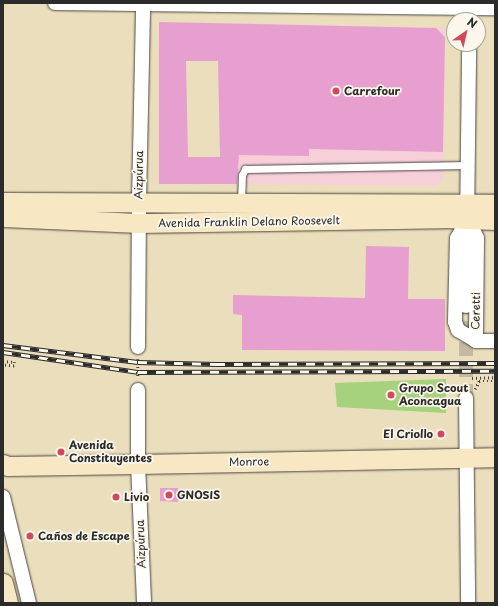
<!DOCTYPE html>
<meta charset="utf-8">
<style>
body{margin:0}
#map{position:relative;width:498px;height:606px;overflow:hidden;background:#ebdebc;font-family:"Playpen Sans",sans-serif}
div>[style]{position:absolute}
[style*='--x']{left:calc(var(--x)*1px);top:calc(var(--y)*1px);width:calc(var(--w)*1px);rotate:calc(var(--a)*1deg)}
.built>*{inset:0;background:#f6cfd8}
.green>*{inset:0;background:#a6d17d}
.building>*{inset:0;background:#e69fcf}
.street-tunnel>*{height:14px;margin-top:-7px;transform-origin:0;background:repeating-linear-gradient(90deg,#c5ba9f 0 14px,transparent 0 21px)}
.path>*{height:2.5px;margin-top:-1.25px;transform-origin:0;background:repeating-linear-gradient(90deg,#484641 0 1px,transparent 0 4px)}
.roads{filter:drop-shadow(0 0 1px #484641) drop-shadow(0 0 1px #484641)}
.lane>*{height:7px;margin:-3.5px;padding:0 3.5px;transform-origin:3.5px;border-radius:3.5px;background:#fff}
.street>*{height:14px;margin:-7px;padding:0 7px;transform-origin:7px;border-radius:7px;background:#fff}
.secondary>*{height:19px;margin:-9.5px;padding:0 9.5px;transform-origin:9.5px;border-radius:9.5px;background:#f8e7c3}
.rail>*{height:4.5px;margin-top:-2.25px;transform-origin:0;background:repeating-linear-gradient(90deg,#fbf7ec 0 9px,#2b2b2b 0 18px);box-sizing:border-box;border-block:1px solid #2b2b2b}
.dots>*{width:11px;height:11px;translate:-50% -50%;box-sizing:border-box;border:2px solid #fbf7ec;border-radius:50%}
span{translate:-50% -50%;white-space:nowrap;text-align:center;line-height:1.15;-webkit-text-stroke:3.5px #fbf7ec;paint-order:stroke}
.poi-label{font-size:11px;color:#2b2b2b;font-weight:700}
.left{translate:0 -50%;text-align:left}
.right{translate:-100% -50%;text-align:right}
.street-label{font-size:11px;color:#2b2b2b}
.frame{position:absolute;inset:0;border:4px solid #2b2b2b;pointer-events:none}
.north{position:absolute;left:446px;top:12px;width:40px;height:40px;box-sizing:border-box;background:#fbf7ec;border:1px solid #a8a59f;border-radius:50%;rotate:34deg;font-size:11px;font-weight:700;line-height:16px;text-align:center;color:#2b2b2b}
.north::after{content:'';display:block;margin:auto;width:14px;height:18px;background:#d1495b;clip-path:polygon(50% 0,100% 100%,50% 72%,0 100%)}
</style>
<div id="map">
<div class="built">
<i style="clip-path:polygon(238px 23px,445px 28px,443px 180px,435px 186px,238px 184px)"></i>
</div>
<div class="green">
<i style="clip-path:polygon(446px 379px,446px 413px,337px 407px,335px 383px)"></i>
</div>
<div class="building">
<i style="clip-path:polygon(evenodd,159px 22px,436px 28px,445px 37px,443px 152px,309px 149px,309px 156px,239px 155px,237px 184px,159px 184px,159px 22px,186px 61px,218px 61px,220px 157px,188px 157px,186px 61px)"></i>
<i style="clip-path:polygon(366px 246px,409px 247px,408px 299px,445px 299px,445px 351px,242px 350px,242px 315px,233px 314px,233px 295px,365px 298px)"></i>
<i style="clip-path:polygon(160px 488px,178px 488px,178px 502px,160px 501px)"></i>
</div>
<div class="street-tunnel">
<i style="--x:466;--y:398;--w:92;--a:-90"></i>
</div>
<div class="path">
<i style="--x:138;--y:359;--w:19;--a:90"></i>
<i style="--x:3;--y:361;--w:12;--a:5"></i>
<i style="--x:15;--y:362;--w:4;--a:104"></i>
<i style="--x:14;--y:366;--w:11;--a:-175"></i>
<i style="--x:472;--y:378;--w:23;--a:-2"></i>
<i style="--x:475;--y:389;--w:9;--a:-63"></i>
<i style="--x:479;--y:381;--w:16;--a:0"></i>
</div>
<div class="roads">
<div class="lane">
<i style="--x:241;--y:203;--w:28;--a:-88"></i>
<i style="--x:242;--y:175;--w:7;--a:-63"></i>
<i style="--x:245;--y:169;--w:223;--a:-1"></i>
</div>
<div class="street">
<i style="--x:55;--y:3;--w:440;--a:0.7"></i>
<i style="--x:469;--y:20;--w:17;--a:-90"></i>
<i style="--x:467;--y:221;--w:20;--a:120"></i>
<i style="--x:457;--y:238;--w:84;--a:91.4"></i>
<i style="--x:455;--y:322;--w:9;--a:69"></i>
<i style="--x:458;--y:330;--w:21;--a:31"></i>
<i style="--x:476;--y:341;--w:19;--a:0"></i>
<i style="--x:469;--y:221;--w:19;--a:65"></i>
<i style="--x:477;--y:238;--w:103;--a:90.6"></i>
<i style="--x:466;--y:306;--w:262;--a:-89.3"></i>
<i style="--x:138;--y:347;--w:145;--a:-89.6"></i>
<i style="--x:139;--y:202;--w:199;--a:-88.8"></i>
<i style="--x:138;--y:390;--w:74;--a:90"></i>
<i style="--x:138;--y:464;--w:139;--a:87.5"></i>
<i style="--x:466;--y:398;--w:205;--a:89.4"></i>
<i style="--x:3;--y:497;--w:109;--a:76.2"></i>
</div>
<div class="secondary">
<i style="--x:3;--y:202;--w:492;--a:0.2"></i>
<i style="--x:3;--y:217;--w:136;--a:2.5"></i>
<i style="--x:139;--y:223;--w:305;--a:-0.9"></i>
<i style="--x:444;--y:218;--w:51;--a:2.2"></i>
<i style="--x:3;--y:464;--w:5;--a:22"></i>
<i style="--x:8;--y:466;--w:130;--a:-0.9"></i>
<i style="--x:138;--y:464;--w:357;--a:-1.1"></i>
<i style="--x:3;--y:583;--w:21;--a:76"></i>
</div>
</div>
<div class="rail">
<i style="--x:3;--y:345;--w:136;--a:7.2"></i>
<i style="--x:138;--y:362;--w:78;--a:1.5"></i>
<i style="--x:216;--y:364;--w:279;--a:-0.2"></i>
<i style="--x:3;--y:352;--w:136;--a:8.4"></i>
<i style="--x:138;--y:372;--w:357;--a:-0.2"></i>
</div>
<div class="dots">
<i style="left:336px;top:91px;background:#d1495b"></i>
<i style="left:391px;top:395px;background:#d1495b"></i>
<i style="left:441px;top:434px;background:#d1495b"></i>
<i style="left:61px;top:452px;background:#d1495b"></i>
<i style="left:169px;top:495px;background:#d1495b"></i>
<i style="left:116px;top:497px;background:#d1495b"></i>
<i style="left:30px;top:536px;background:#d1495b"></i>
</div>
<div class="poi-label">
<span class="left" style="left:344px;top:91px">Carrefour</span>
<span class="left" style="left:399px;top:395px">Grupo Scout<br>Aconcagua</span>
<span class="right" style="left:433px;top:434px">El Criollo</span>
<span class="left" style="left:69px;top:452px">Avenida<br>Constituyentes</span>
<span class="left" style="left:177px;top:495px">GNOSIS</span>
<span class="left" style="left:124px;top:497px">Livio</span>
<span class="left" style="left:38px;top:536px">Caños de Escape</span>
</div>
<div class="street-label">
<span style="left:139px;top:175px;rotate:-89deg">Aizpúrua</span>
<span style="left:249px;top:222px;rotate:-1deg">Avenida Franklin Delano Roosevelt</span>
<span style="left:476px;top:311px;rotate:-89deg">Ceretti</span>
<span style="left:249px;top:462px;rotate:-1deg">Monroe</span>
<span style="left:141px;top:544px;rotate:-92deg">Aizpúrua</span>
</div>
<div class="frame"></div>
<div class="north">N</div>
</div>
